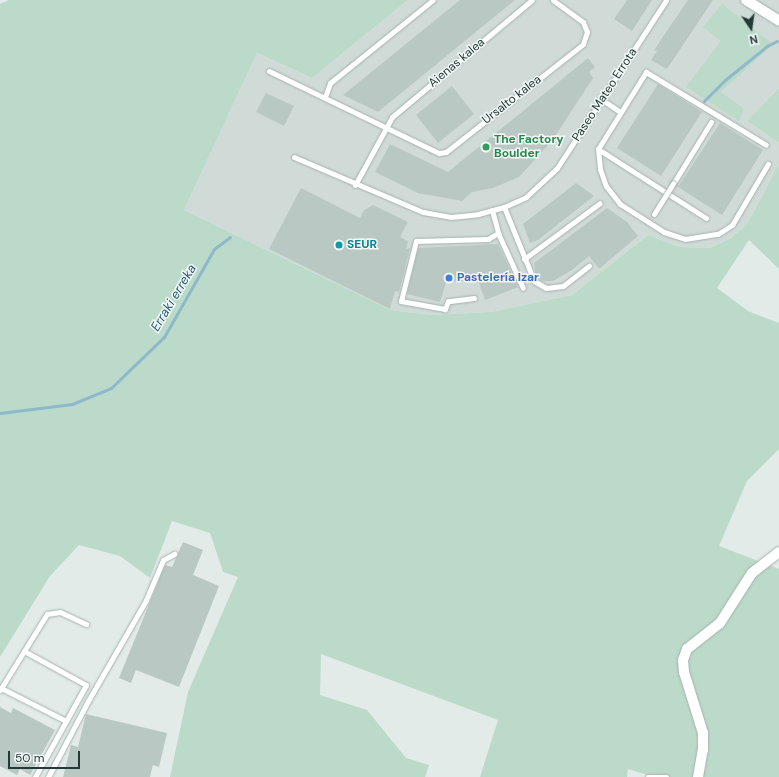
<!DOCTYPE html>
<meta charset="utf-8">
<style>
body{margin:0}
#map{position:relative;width:779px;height:777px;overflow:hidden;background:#e2ebe8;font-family:"DM Sans",sans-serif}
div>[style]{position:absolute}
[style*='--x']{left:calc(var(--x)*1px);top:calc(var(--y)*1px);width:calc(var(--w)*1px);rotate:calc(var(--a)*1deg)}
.built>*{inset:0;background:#d0dbd7}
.green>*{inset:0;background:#bcdac9}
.stream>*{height:3px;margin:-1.5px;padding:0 1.5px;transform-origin:1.5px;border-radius:1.5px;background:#8eb9cb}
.building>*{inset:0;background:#bac8c4}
.roads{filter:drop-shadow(0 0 1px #a5b2af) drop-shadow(0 0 1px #a5b2af)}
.lane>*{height:5px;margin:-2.5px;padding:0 2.5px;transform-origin:2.5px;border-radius:2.5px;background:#fff}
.street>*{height:10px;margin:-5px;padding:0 5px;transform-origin:5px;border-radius:5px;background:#fff}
.bridges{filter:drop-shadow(0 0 1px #a5b2af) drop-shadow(0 0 1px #a5b2af)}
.lane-bridge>*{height:5px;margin:-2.5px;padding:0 2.5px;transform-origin:2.5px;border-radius:2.5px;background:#fff}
.dots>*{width:11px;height:11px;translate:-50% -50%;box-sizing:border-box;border:2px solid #f2f8f6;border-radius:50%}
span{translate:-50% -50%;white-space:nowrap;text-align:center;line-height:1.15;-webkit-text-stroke:3px #f2f8f6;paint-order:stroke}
.street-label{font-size:12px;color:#233a37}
.leisure-label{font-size:12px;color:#27864d;font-weight:700}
.left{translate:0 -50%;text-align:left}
.culture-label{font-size:12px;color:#0d838f;font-weight:700}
.shop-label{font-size:12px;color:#366cbe;font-weight:700}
.water-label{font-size:13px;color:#235971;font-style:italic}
.north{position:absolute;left:731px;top:8px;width:40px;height:40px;-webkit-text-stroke:3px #f2f8f6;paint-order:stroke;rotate:167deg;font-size:11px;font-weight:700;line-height:16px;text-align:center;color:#233a37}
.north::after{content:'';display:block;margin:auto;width:14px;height:18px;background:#233a37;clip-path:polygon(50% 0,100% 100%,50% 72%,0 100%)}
.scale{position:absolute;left:8px;top:751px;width:72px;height:18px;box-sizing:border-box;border:2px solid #233a37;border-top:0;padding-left:5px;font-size:12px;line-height:14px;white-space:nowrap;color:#233a37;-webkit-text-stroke:3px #f2f8f6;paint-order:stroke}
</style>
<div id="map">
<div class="built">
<i style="clip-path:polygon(408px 0,779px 0,779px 88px,747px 121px,779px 143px,779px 164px,747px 224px,731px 238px,710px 248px,680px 247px,648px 235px,572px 295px,491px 312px,432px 315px,390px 310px,184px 210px,257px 53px,312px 78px)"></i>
</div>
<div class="green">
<i style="clip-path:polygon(9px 0,408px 0,312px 78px,257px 53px,184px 210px,390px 310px,432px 315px,491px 312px,572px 295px,648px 235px,680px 247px,710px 248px,731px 238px,747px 224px,779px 164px,779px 269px,749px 240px,717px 288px,748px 311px,779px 323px,779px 449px,747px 481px,719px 546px,779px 569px,779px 777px,654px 777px,628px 769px,627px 777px,480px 777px,498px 720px,321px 654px,320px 695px,367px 710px,406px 758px,429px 765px,425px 777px,170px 777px,188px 692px,238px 577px,223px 572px,210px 533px,172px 521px,150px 578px,120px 556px,79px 545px,50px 576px,0 657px,0 4px)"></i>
<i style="clip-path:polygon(722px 4px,773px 44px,721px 92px,744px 109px,739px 121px,686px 87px,721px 41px,703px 27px)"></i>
<i style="clip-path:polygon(779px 88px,779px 143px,747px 121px)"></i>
</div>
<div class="stream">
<i style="--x:704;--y:101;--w:30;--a:-45"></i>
<i style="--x:725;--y:80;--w:54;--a:-39"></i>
<i style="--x:767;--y:46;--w:11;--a:-27"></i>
<i style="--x:0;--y:413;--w:73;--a:-7.1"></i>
<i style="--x:72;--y:404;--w:42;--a:-22.3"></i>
<i style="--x:111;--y:388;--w:74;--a:-43.9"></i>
<i style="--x:164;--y:337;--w:101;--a:-60.4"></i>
<i style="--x:214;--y:249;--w:20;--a:-37"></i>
</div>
<div class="building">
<i style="clip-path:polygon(460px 0,515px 0,378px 112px,343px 95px)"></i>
<i style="clip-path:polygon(627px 0,652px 0,632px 31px,614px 19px)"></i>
<i style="clip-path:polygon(688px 0,713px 0,667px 69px,651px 60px,657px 51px,654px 50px)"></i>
<i style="clip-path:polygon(588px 58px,595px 67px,589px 72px,593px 78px,552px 141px,519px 177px,493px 188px,472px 192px,462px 201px,418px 193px,375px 172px,390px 144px,448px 172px)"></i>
<i style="clip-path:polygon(658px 84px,702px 112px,661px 176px,617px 148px)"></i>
<i style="clip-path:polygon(452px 86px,474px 114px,438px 143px,416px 115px)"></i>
<i style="clip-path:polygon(266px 93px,294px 106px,284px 126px,256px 112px)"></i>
<i style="clip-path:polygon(720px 123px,763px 150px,722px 215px,678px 187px)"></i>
<i style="clip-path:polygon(576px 183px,594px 196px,538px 240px,530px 243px,523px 224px)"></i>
<i style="clip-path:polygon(301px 188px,360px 218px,364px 210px,373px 205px,408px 222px,400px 237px,408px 241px,406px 249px,410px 248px,399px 292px,395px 291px,390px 309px,269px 249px)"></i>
<i style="clip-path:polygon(607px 208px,627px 222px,638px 236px,599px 269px,589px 256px,572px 270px,553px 281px,542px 281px,536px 275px,534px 263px)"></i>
<i style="clip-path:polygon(498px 244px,518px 287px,485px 300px,478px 280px,446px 282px,440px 302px,407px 294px,418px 248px)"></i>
<i style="clip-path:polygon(183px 542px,203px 550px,193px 575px,219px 586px,179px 687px,136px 670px,131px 683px,119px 678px,165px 565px,172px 567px)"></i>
<i style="clip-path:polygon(0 707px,11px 713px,13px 708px,55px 730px,30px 775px,20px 769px,17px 775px,0 766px)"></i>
<i style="clip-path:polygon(86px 714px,167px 733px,159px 767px,153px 765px,150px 777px,63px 777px,71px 745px,78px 747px)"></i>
</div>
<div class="roads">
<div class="lane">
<i style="--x:269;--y:71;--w:189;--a:25.8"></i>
<i style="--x:439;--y:153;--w:7;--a:-8"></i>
<i style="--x:446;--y:152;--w:174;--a:-38.2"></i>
<i style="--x:583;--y:44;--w:13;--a:-72"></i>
<i style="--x:587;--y:32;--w:11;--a:-112"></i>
<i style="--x:583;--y:22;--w:37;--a:-144"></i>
<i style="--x:325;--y:97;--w:15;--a:-70"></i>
<i style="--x:330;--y:83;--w:132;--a:-38.9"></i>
<i style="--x:601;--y:99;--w:23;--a:34"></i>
<i style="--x:598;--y:149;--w:20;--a:84"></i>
<i style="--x:600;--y:169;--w:18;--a:71"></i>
<i style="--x:606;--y:186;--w:23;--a:52"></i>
<i style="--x:620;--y:204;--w:52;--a:32.5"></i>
<i style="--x:664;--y:232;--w:22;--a:18"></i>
<i style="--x:685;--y:239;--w:33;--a:-9"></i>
<i style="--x:718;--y:234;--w:17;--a:-33"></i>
<i style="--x:732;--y:225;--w:71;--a:-59.5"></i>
<i style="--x:294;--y:157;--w:140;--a:23.1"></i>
<i style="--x:423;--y:212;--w:28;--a:10"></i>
<i style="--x:451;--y:217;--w:27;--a:-6"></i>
<i style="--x:478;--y:214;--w:27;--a:-15"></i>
<i style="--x:504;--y:207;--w:24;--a:-24"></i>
<i style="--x:526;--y:197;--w:42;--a:-43.1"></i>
<i style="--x:557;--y:168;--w:200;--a:-57"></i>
<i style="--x:673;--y:184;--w:73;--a:-58.5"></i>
<i style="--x:355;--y:185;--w:77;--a:-61.4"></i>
<i style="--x:392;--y:117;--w:182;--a:-39.9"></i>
<i style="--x:504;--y:207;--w:80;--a:67.9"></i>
<i style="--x:534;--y:281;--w:14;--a:30"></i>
<i style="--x:546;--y:288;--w:17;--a:-7"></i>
<i style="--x:563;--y:286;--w:33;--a:-38"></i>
<i style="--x:492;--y:210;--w:24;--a:75"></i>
<i style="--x:498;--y:233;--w:60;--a:65.6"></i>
<i style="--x:706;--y:218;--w:128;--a:-147.4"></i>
<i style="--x:598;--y:149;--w:91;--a:-58.1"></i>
<i style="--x:646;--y:72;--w:140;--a:31.3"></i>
<i style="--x:524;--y:259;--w:94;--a:-36.4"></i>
<i style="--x:474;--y:298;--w:26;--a:173"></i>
<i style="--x:448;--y:301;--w:9;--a:111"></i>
<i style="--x:445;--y:309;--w:45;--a:-169.7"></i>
<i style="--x:401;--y:301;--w:62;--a:-76"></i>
<i style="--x:416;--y:241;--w:72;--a:-1.6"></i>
<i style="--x:488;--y:239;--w:12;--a:-31"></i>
<i style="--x:24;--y:651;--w:71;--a:28.7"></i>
<i style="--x:86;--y:685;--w:105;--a:119"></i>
<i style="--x:1;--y:688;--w:73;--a:26.9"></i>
<i style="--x:0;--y:690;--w:89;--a:-58.3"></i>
<i style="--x:47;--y:614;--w:13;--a:-9"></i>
<i style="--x:60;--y:612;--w:29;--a:25"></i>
<i style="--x:48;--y:777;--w:86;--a:-62.2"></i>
<i style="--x:88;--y:701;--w:116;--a:-60.1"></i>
<i style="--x:146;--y:600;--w:43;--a:-67"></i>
<i style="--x:163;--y:560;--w:13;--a:-29"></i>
<i style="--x:648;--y:777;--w:18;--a:0"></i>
</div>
<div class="street">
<i style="--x:746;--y:0;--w:39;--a:32"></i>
<i style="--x:698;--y:777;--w:27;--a:-80"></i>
<i style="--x:703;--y:750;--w:17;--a:-90"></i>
<i style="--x:703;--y:733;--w:64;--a:-107.3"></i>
<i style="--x:684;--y:672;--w:12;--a:-95"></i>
<i style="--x:683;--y:660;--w:12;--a:-70"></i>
<i style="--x:687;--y:649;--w:42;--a:-38.2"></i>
<i style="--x:720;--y:623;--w:59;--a:-57.4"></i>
<i style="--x:752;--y:573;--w:34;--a:-38"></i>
</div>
</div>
<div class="bridges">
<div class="lane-bridge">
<i style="--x:654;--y:214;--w:36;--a:-58"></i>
</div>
</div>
<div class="dots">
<i style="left:486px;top:147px;background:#2e9e5b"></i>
<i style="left:339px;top:245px;background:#0f9aa8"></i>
<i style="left:449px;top:278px;background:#3f7fe0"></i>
</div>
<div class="street-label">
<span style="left:457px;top:63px;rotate:-40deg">Aienas kalea</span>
<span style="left:605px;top:95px;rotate:-57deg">Paseo Mateo Errota</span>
<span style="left:512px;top:100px;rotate:-38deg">Ursalto kalea</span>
</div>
<div class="leisure-label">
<span class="left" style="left:494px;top:147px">The Factory<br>Boulder</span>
</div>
<div class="culture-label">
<span class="left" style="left:347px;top:245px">SEUR</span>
</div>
<div class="shop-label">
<span class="left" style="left:457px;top:278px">Pastelería Izar</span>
</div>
<div class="water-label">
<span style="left:174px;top:298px;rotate:-59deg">Erraki erreka</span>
</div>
<div class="north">N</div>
<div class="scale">50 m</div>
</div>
